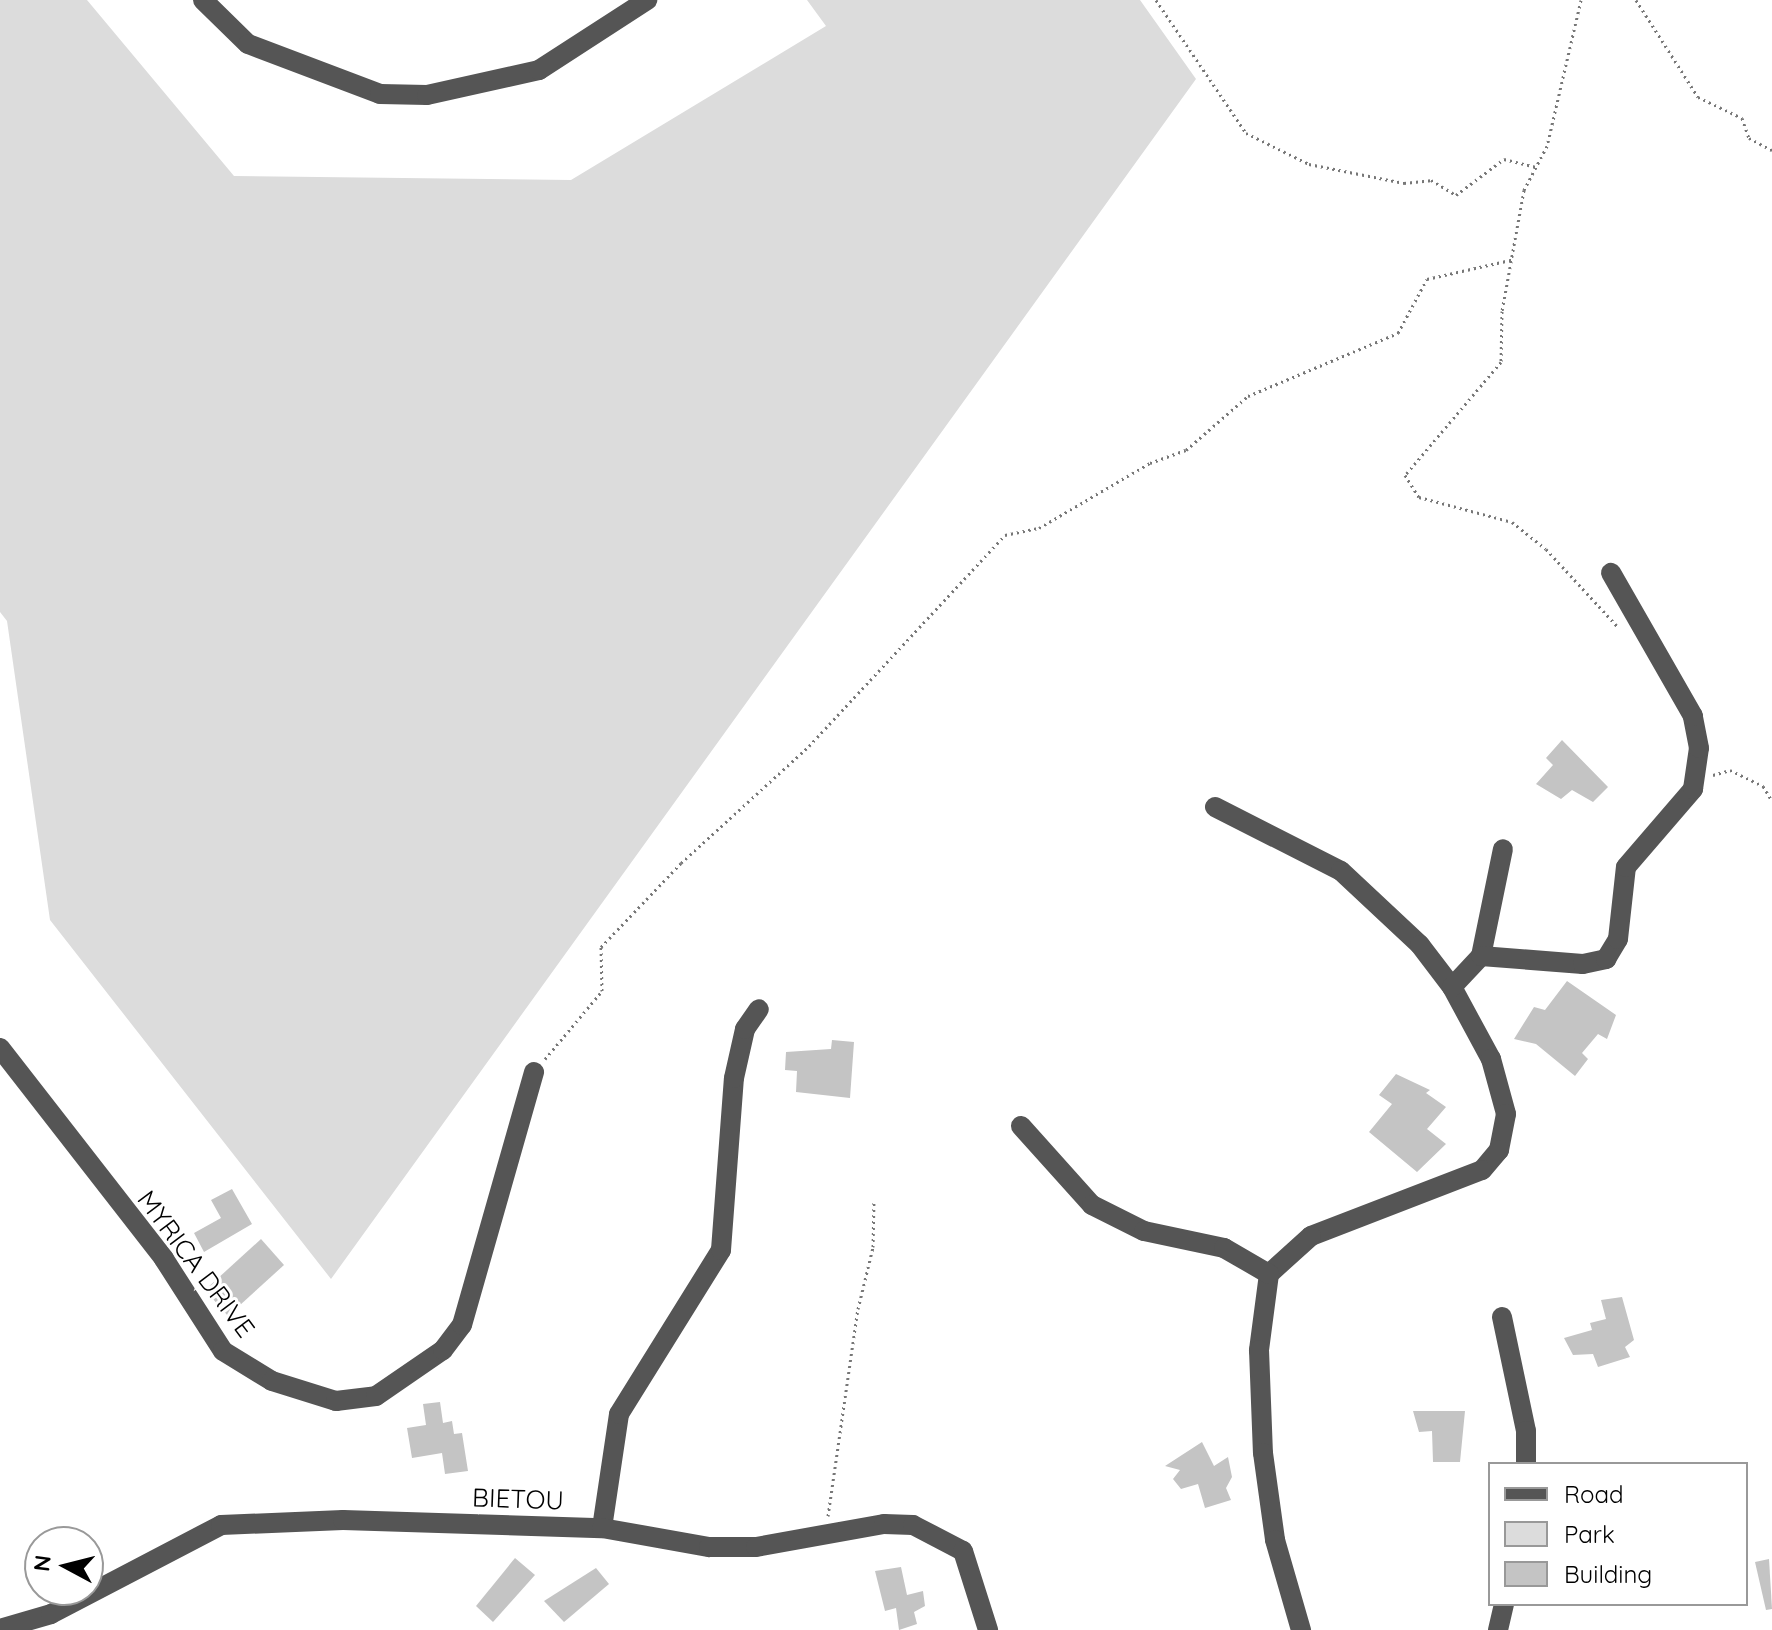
<!DOCTYPE html>
<style>
body{margin:0}
#map{position:relative;width:1772px;height:1630px;overflow:hidden;background:#fff;font-family:Quicksand,sans-serif}
div>[style]{position:absolute}
[style*='--x']{left:calc(var(--x)*1px);top:calc(var(--y)*1px);width:calc(var(--w)*1px);rotate:calc(var(--a)*1deg)}
.green>*{inset:0;background:#dcdcdc}
.building>*{inset:0;background:#c4c4c4}
.path>*{height:3px;margin-top:-1.5px;transform-origin:0;background:repeating-linear-gradient(90deg,#777 0 2px,transparent 0 6px)}
.minor>*{height:20px;margin:-10px;padding:0 10px;transform-origin:10px;border-radius:10px;background:#555}
span{translate:-50% -50%;white-space:nowrap;text-align:center;line-height:1.15;-webkit-text-stroke:6px #fff;paint-order:stroke}
.street-label{font-size:26px;color:#000}
.legend{position:absolute;left:1488px;top:1462px;width:260px;height:144px;box-sizing:border-box;background:#fff;border:2px solid #999;margin:0;padding:10px 14px;list-style:none;font-size:24px;color:#000}
.legend li{display:flex;align-items:center;gap:16px;height:40px}
.legend b{width:40px;border:2px solid #999}
.north{position:absolute;left:24px;top:1526px;width:80px;height:80px;box-sizing:border-box;background:#fff;border:2px solid #999;border-radius:50%;rotate:277deg;font-size:22px;font-weight:700;line-height:32px;text-align:center;color:#000}
.north::after{content:'';display:block;margin:auto;width:28px;height:36px;background:#000;clip-path:polygon(50% 0,100% 100%,50% 72%,0 100%)}
</style>
<div id="map">
<div class="green">
<i style="clip-path:polygon(0 0,87px 0,234px 176px,571px 180px,826px 26px,807px 0,1140px 0,1196px 79px,331px 1279px,50px 920px,7px 621px,0 612px)"></i>
</div>
<div class="building">
<i style="clip-path:polygon(1562px 740px,1608px 787px,1593px 802px,1572px 790px,1561px 799px,1536px 784px,1553px 765px,1546px 758px)"></i>
<i style="clip-path:polygon(1567px 981px,1616px 1015px,1607px 1039px,1598px 1034px,1582px 1053px,1588px 1059px,1575px 1076px,1536px 1044px,1514px 1039px,1534px 1007px,1545px 1010px)"></i>
<i style="clip-path:polygon(832px 1040px,854px 1042px,850px 1098px,796px 1092px,797px 1071px,785px 1070px,786px 1052px,831px 1049px)"></i>
<i style="clip-path:polygon(1396px 1074px,1430px 1090px,1426px 1093px,1446px 1107px,1427px 1129px,1446px 1144px,1417px 1172px,1369px 1132px,1392px 1104px,1379px 1095px)"></i>
<i style="clip-path:polygon(232px 1189px,252px 1224px,204px 1252px,194px 1233px,221px 1218px,211px 1200px)"></i>
<i style="clip-path:polygon(261px 1239px,284px 1265px,228px 1316px,205px 1290px)"></i>
<i style="clip-path:polygon(1622px 1297px,1634px 1340px,1625px 1347px,1630px 1357px,1598px 1367px,1593px 1354px,1573px 1355px,1564px 1338px,1592px 1330px,1590px 1323px,1606px 1319px,1601px 1300px)"></i>
<i style="clip-path:polygon(440px 1402px,443px 1423px,452px 1421px,454px 1434px,462px 1433px,468px 1471px,445px 1474px,442px 1453px,412px 1458px,407px 1428px,426px 1425px,423px 1404px)"></i>
<i style="clip-path:polygon(1413px 1411px,1465px 1411px,1460px 1462px,1433px 1462px,1432px 1431px,1419px 1432px)"></i>
<i style="clip-path:polygon(1202px 1442px,1214px 1466px,1228px 1457px,1232px 1477px,1226px 1488px,1231px 1500px,1205px 1508px,1198px 1484px,1181px 1489px,1173px 1479px,1180px 1470px,1165px 1466px)"></i>
<i style="clip-path:polygon(515px 1558px,535px 1575px,493px 1622px,476px 1606px)"></i>
<i style="clip-path:polygon(1769px 1559px,1772px 1609px,1766px 1610px,1755px 1562px)"></i>
<i style="clip-path:polygon(901px 1567px,907px 1595px,923px 1591px,925px 1606px,914px 1612px,917px 1624px,899px 1630px,896px 1608px,885px 1611px,875px 1571px)"></i>
<i style="clip-path:polygon(596px 1568px,609px 1584px,564px 1622px,544px 1601px)"></i>
</div>
<div class="path">
<i style="--x:1156;--y:0;--w:161;--a:55.9"></i>
<i style="--x:1246;--y:133;--w:70;--a:26.2"></i>
<i style="--x:1309;--y:164;--w:97;--a:11.3"></i>
<i style="--x:1404;--y:183;--w:27;--a:-6"></i>
<i style="--x:1431;--y:180;--w:29;--a:31"></i>
<i style="--x:1456;--y:195;--w:60;--a:-36.9"></i>
<i style="--x:1504;--y:159;--w:33;--a:14"></i>
<i style="--x:1581;--y:0;--w:150;--a:103.1"></i>
<i style="--x:1547;--y:146;--w:50;--a:117.6"></i>
<i style="--x:1524;--y:190;--w:123;--a:100.3"></i>
<i style="--x:1502;--y:311;--w:51;--a:91.1"></i>
<i style="--x:1501;--y:362;--w:148;--a:130.3"></i>
<i style="--x:1405;--y:475;--w:26;--a:58"></i>
<i style="--x:1419;--y:497;--w:96;--a:15"></i>
<i style="--x:1512;--y:522;--w:43;--a:38.5"></i>
<i style="--x:1546;--y:549;--w:108;--a:47.3"></i>
<i style="--x:1636;--y:0;--w:115;--a:57.4"></i>
<i style="--x:1698;--y:97;--w:49;--a:25.5"></i>
<i style="--x:1742;--y:118;--w:21;--a:71"></i>
<i style="--x:1749;--y:138;--w:26;--a:28"></i>
<i style="--x:1713;--y:775;--w:18;--a:-16"></i>
<i style="--x:1730;--y:770;--w:37;--a:26"></i>
<i style="--x:1763;--y:786;--w:17;--a:59"></i>
<i style="--x:545;--y:1059;--w:89;--a:-50"></i>
<i style="--x:602;--y:991;--w:44;--a:-91.3"></i>
<i style="--x:601;--y:947;--w:116;--a:-46.4"></i>
<i style="--x:681;--y:863;--w:173;--a:-42.4"></i>
<i style="--x:809;--y:746;--w:288;--a:-47.1"></i>
<i style="--x:1005;--y:535;--w:35;--a:-12"></i>
<i style="--x:1039;--y:528;--w:129;--a:-30.4"></i>
<i style="--x:1150;--y:463;--w:38;--a:-20"></i>
<i style="--x:1186;--y:450;--w:82;--a:-41.1"></i>
<i style="--x:1248;--y:396;--w:163;--a:-22.8"></i>
<i style="--x:1398;--y:333;--w:61;--a:-61.8"></i>
<i style="--x:1427;--y:279;--w:90;--a:-12.8"></i>
<i style="--x:828;--y:1516;--w:209;--a:-81.8"></i>
<i style="--x:858;--y:1309;--w:64;--a:-76.4"></i>
<i style="--x:873;--y:1247;--w:47;--a:-88.8"></i>
</div>
<div class="minor">
<i style="--x:203;--y:0;--w:63;--a:44.4"></i>
<i style="--x:248;--y:44;--w:141;--a:20.7"></i>
<i style="--x:380;--y:94;--w:47;--a:1.2"></i>
<i style="--x:427;--y:95;--w:115;--a:-12.6"></i>
<i style="--x:539;--y:70;--w:129;--a:-32.9"></i>
<i style="--x:1215;--y:807;--w:141;--a:26.9"></i>
<i style="--x:1341;--y:871;--w:108;--a:43.1"></i>
<i style="--x:1420;--y:945;--w:53;--a:52.7"></i>
<i style="--x:1452;--y:987;--w:82;--a:61.6"></i>
<i style="--x:1491;--y:1059;--w:57;--a:74.7"></i>
<i style="--x:1506;--y:1114;--w:37;--a:101"></i>
<i style="--x:1499;--y:1150;--w:26;--a:130"></i>
<i style="--x:1482;--y:1170;--w:183;--a:158.9"></i>
<i style="--x:1311;--y:1236;--w:57;--a:137.9"></i>
<i style="--x:1269;--y:1274;--w:77;--a:97.5"></i>
<i style="--x:1259;--y:1350;--w:103;--a:87.8"></i>
<i style="--x:1263;--y:1453;--w:88;--a:82.1"></i>
<i style="--x:1275;--y:1540;--w:94;--a:73.9"></i>
<i style="--x:1481;--y:956;--w:109;--a:-78.4"></i>
<i style="--x:1452;--y:987;--w:42;--a:-46.9"></i>
<i style="--x:1481;--y:956;--w:102;--a:4.5"></i>
<i style="--x:1583;--y:964;--w:24;--a:-12"></i>
<i style="--x:1606;--y:959;--w:23;--a:-59"></i>
<i style="--x:1618;--y:939;--w:72;--a:-83.7"></i>
<i style="--x:1626;--y:867;--w:103;--a:-49.3"></i>
<i style="--x:1693;--y:789;--w:41;--a:-81.7"></i>
<i style="--x:1699;--y:748;--w:33;--a:-101"></i>
<i style="--x:1693;--y:716;--w:165;--a:-119.8"></i>
<i style="--x:0;--y:1048;--w:267;--a:52.1"></i>
<i style="--x:164;--y:1259;--w:109;--a:57.3"></i>
<i style="--x:223;--y:1351;--w:57;--a:31.5"></i>
<i style="--x:272;--y:1381;--w:67;--a:17.4"></i>
<i style="--x:336;--y:1401;--w:40;--a:-7.1"></i>
<i style="--x:376;--y:1396;--w:81;--a:-34.5"></i>
<i style="--x:443;--y:1350;--w:31;--a:-53"></i>
<i style="--x:462;--y:1325;--w:263;--a:-74.1"></i>
<i style="--x:1021;--y:1126;--w:106;--a:48.1"></i>
<i style="--x:1092;--y:1205;--w:58;--a:26.6"></i>
<i style="--x:1144;--y:1231;--w:82;--a:12"></i>
<i style="--x:1224;--y:1248;--w:52;--a:30"></i>
<i style="--x:1502;--y:1317;--w:116;--a:78.1"></i>
<i style="--x:1526;--y:1431;--w:33;--a:90"></i>
<i style="--x:602;--y:1528;--w:115;--a:-81.5"></i>
<i style="--x:619;--y:1414;--w:193;--a:-58.1"></i>
<i style="--x:721;--y:1250;--w:172;--a:-85.7"></i>
<i style="--x:734;--y:1078;--w:50;--a:-77.3"></i>
<i style="--x:745;--y:1029;--w:24;--a:-55"></i>
<i style="--x:0;--y:1629;--w:53;--a:-16.4"></i>
<i style="--x:51;--y:1614;--w:192;--a:-27.6"></i>
<i style="--x:221;--y:1525;--w:122;--a:-2.3"></i>
<i style="--x:343;--y:1520;--w:259;--a:1.8"></i>
<i style="--x:602;--y:1528;--w:109;--a:10.1"></i>
<i style="--x:709;--y:1547;--w:47;--a:0"></i>
<i style="--x:756;--y:1547;--w:130;--a:-10.2"></i>
<i style="--x:884;--y:1524;--w:29;--a:2"></i>
<i style="--x:913;--y:1525;--w:56;--a:27.5"></i>
<i style="--x:963;--y:1551;--w:83;--a:72.4"></i>
<i style="--x:1498;--y:1630;--w:27;--a:-77"></i>
</div>
<div class="street-label">
<span style="left:196px;top:1264px;rotate:53deg">MYRICA DRIVE</span>
<span style="left:518px;top:1499px;rotate:2deg">BIETOU</span>
</div>
<ul class="legend">
<li><b style="height:10px;background:#555"></b>Road</li>
<li><b style="height:22px;background:#dcdcdc"></b>Park</li>
<li><b style="height:22px;background:#c4c4c4"></b>Building</li>
</ul>
<div class="north">N</div>
</div>
